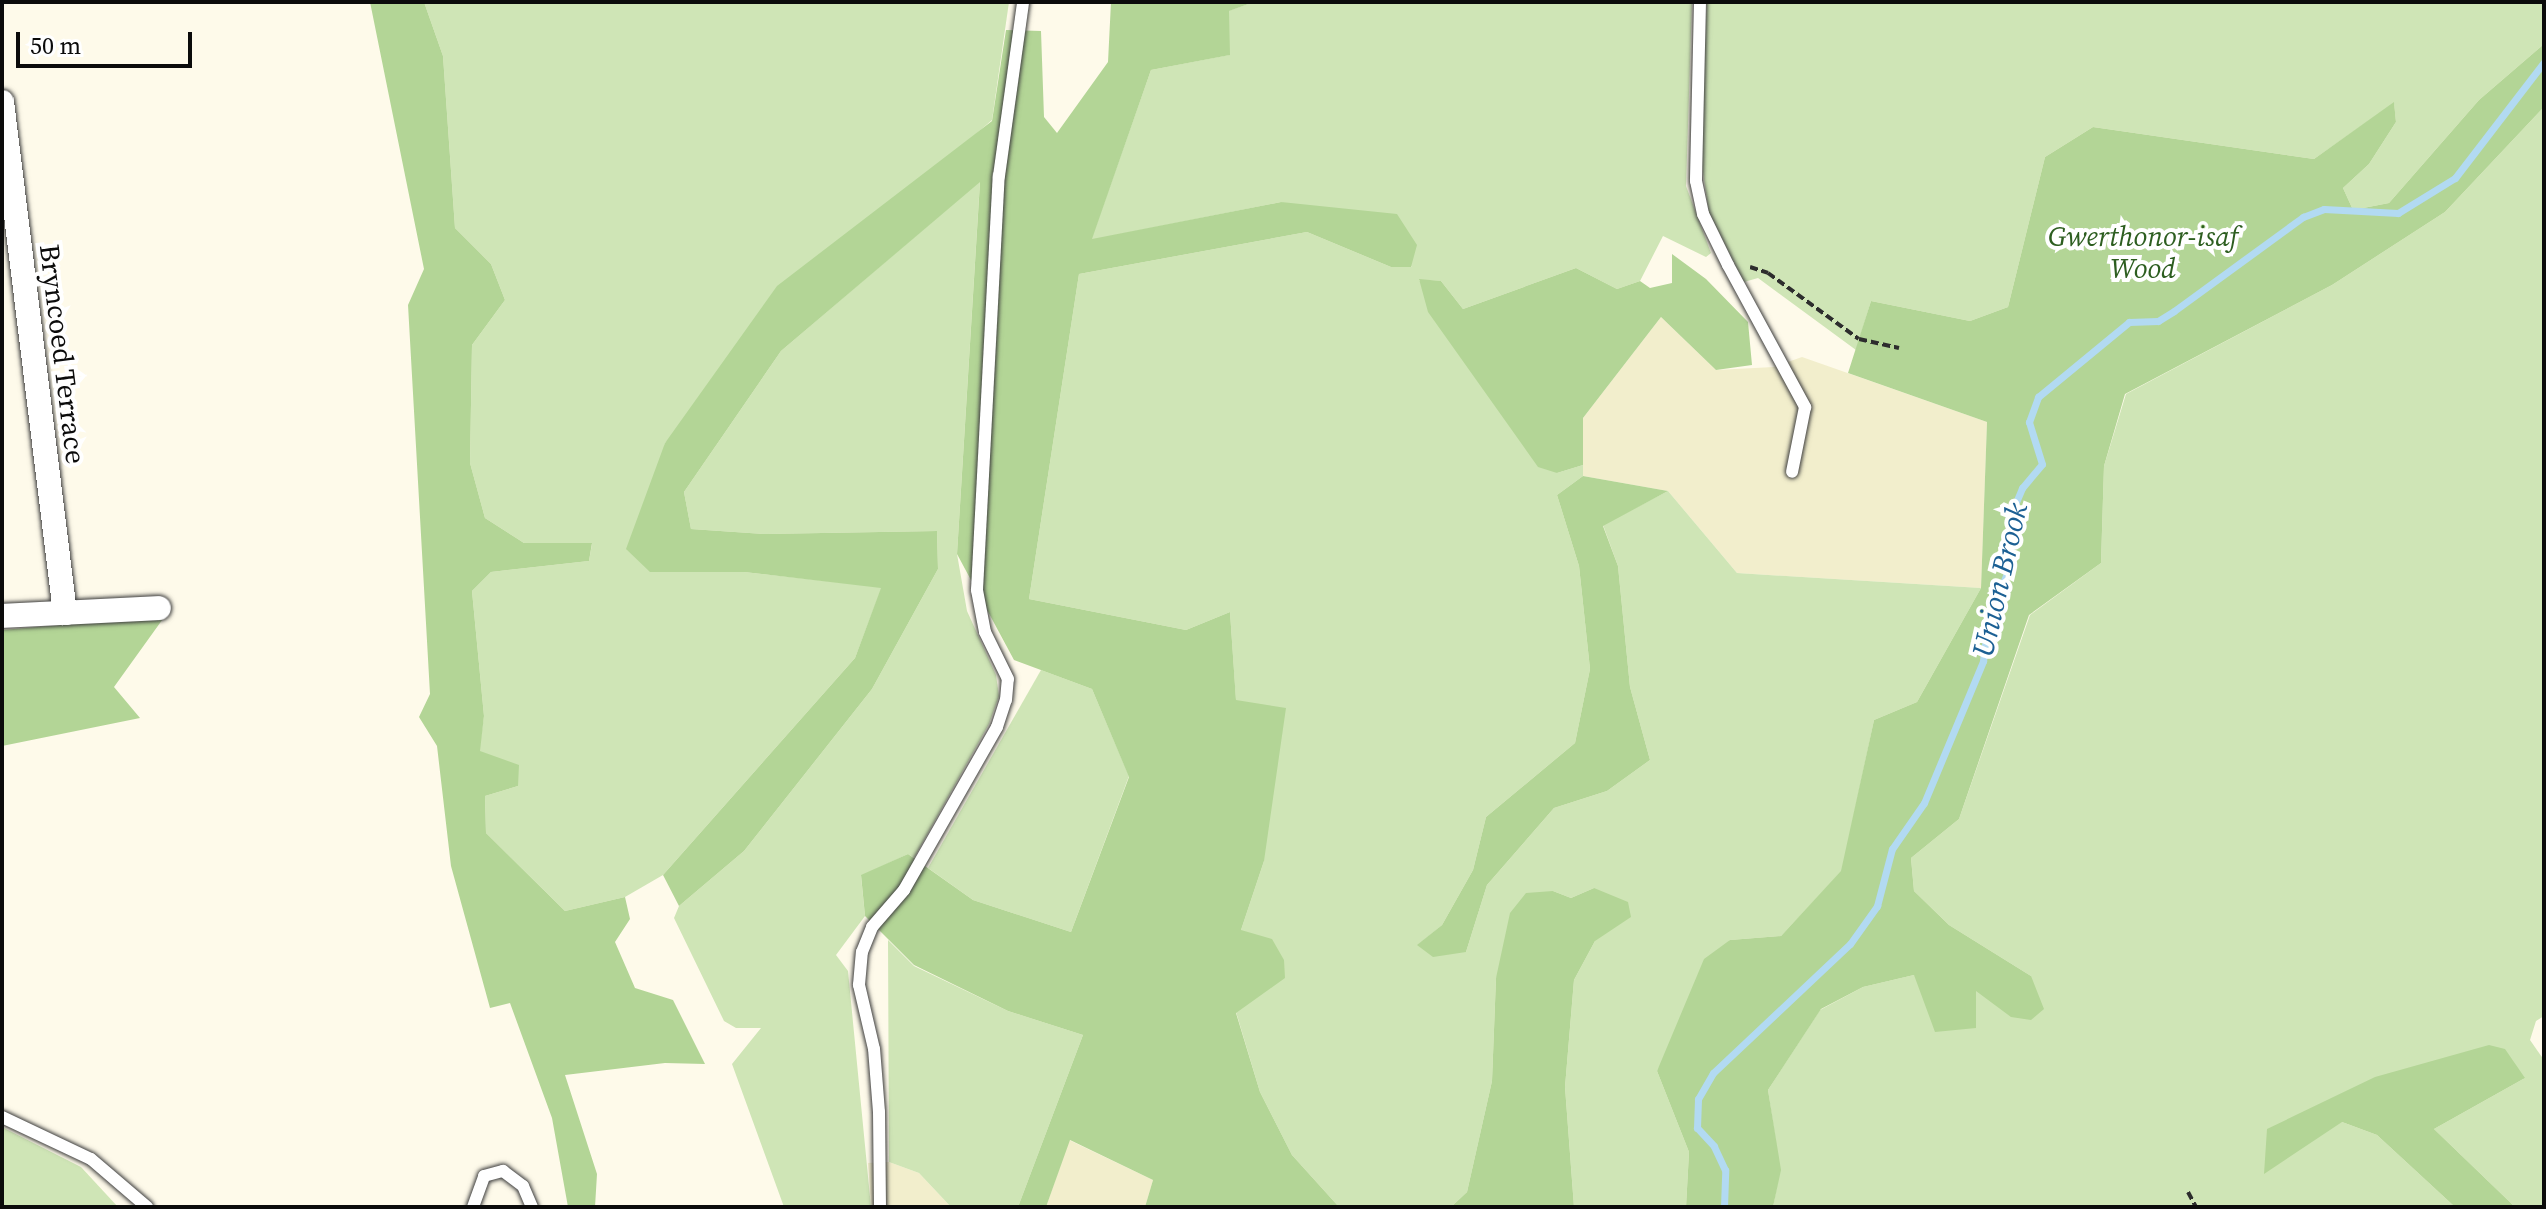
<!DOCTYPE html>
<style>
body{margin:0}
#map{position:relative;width:2546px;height:1209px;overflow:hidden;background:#fefaea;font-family:"Source Serif 4",serif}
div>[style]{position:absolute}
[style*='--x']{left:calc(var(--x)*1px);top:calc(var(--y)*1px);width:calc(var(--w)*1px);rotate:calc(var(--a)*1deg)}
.farmland>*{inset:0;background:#f2eecc}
.green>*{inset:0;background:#cfe5b6}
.forest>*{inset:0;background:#b3d596}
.stream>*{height:7px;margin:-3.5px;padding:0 3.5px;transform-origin:3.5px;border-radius:3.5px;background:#b2daf2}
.path>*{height:4px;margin-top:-2px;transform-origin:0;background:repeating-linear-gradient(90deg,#2d2d2d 0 8px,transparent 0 12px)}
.roads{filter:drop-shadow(0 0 2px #3e3e3e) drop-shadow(0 0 2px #3e3e3e)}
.lane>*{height:12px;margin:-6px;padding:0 6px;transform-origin:6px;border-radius:6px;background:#fff}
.street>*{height:24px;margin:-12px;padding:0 12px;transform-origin:12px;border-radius:12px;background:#fff}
span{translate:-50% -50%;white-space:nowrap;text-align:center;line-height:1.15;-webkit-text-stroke:8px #fff;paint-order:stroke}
.park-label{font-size:28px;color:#2d5e20;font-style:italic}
.street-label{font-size:28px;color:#0b0b0b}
.water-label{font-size:30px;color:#1c6094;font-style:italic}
.frame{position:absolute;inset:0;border:4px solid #0b0b0b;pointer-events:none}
.scale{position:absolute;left:16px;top:32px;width:176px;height:36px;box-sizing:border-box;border:4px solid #0b0b0b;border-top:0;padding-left:10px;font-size:24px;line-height:28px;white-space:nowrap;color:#0b0b0b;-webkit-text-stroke:6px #fff;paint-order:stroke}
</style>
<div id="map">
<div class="farmland">
<i style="clip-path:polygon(1661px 317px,1716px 370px,1774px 367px,1802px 357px,1987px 422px,1981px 588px,1737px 573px,1668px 491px,1583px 476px,1583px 418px)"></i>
<i style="clip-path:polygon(1069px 1140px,1153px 1180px,1145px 1207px,1046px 1207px)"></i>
<i style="clip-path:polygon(889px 1162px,919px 1173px,951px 1207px,871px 1207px,868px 1163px)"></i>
</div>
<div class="green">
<i style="clip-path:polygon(424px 2px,1009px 2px,992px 120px,945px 161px,665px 443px,650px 572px,744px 572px,882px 587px,855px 658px,663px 875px,625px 897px,565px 911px,486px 833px,485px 796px,518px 786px,479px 751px,484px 716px,472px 591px,491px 572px,589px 561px,592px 544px,524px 543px,485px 518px,470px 463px,472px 345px,505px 300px,491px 264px,455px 228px,443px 56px)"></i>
<i style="clip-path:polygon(1254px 2px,1692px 2px,1686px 186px,1711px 253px,1706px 257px,1663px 236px,1640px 281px,1617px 289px,1576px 268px,1463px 309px,1441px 281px,1419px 280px,1557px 473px,1583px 465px,1583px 476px,1557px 495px,1579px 566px,1590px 669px,1575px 743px,1486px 817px,1473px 870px,1442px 925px,1418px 945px,1466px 952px,1487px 885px,1554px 808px,1607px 791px,1650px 760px,1630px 687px,1618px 566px,1603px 525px,1668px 491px,1737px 573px,1981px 588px,1917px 702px,1874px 720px,1842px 871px,1781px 936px,1730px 940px,1657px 1071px,1689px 1152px,1686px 1207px,1574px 1207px,1565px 1087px,1574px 980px,1595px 941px,1594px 888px,1571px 898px,1553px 891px,1496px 978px,1492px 1081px,1467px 1192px,1451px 1207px,1339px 1207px,1292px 1155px,1260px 1092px,1236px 1012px,1241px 930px,1264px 861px,1236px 701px,1230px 612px,1186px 630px,1029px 599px,1079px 274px,1307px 232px,1391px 267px,1412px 267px,1281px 202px,1091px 240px,1151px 70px,1229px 55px,1228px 11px)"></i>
<i style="clip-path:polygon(1707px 2px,2544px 2px,2544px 44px,2479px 100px,2389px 203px,2353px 210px,2343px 188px,2369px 164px,2396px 122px,2394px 103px,2314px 159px,2093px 127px,2045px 157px,2008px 307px,1970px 321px,1871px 301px,1856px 350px,1758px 278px,1744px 282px,1709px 213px,1700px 152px)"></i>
<i style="clip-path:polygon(2544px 107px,2544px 1016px,2536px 1021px,2530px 1040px,2544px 1060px,2544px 1207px,2515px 1207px,2434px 1129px,2525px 1078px,2342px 1122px,2377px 1135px,2455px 1207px,1773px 1207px,1780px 1170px,1768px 1090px,1820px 1010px,1863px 987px,1914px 975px,1975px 991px,2031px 976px,1949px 925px,1914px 891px,1911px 858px,1959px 819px,2030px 615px,2101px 563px,2104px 466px,2126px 394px,2332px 285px,2445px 212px)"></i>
<i style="clip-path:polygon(980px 181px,957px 554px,967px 611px,996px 675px,999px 696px,989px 724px,914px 858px,908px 854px,861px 876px,865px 916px,836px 955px,848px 971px,871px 1207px,784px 1207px,732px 1064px,761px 1028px,736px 1028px,724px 1021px,674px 918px,679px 906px,744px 851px,872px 689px,938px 569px,937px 531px,765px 534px,691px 529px,684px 492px,781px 351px)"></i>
<i style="clip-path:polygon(1041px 670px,1092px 689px,1129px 776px,1071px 932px,973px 900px,928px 868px)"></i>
<i style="clip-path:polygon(888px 940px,914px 966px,1008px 1011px,1083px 1035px,1018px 1207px,951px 1207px,919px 1173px,889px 1162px)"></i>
<i style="clip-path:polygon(2px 1127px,81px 1167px,118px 1207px,2px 1207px)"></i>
</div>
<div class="forest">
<i style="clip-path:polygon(370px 2px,424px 2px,443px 56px,455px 228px,491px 264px,505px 300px,472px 345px,470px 463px,485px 518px,524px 543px,592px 543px,589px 561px,491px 572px,472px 591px,484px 716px,480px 751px,519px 765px,518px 786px,485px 796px,486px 833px,565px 911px,625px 897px,630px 919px,615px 942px,635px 988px,673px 1000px,705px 1064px,665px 1063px,565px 1075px,597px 1174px,595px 1207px,568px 1207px,552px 1118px,510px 1003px,490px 1008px,451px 866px,437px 746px,419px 717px,430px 694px,408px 305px,424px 269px)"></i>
<i style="clip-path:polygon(1111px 2px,1254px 2px,1229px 11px,1230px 55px,1151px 70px,1092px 239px,1281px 202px,1397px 214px,1417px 245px,1411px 267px,1391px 267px,1307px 232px,1079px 274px,1029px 599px,1186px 630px,1230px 612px,1236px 700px,1286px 708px,1264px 861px,1241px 930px,1272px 939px,1284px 960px,1285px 978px,1236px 1013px,1260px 1092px,1292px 1155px,1339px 1207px,1145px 1207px,1153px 1180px,1070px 1140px,1046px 1207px,1018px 1207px,1083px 1035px,1008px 1011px,914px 965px,865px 916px,861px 875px,908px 854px,973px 900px,1071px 932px,1129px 777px,1092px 689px,1014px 660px,957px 554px,980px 182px,781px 351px,684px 492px,691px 529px,765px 534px,937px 531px,938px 569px,872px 689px,744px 851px,679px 906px,663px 875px,855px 658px,881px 588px,744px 572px,650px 572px,626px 549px,665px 443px,777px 286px,992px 121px,1006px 30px,1041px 31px,1044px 117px,1057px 133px,1108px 62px)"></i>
<i style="clip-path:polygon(2544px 44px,2544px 107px,2445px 212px,2332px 285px,2125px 394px,2104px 466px,2101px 563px,2029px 615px,1959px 819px,1911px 858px,1914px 891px,1949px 925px,2031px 976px,2044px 1009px,2031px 1020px,2011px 1017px,1976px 991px,1976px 1028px,1935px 1032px,1914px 975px,1863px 987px,1821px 1009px,1768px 1090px,1781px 1170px,1773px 1207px,1686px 1207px,1689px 1152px,1657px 1071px,1704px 959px,1730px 940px,1781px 936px,1841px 871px,1874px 720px,1917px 702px,1981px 588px,1987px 422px,1848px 373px,1871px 301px,1970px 321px,2008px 307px,2045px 157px,2093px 127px,2314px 159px,2394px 102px,2396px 122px,2369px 164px,2343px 188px,2353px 210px,2389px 203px,2479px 100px)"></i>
<i style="clip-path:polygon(1672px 254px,1706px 279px,1748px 322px,1752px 365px,1716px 370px,1661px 317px,1583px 418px,1583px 465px,1557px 473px,1538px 467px,1428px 312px,1419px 279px,1441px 281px,1463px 309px,1576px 268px,1617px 289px,1640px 281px,1650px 288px,1672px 283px)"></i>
<i style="clip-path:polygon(1583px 476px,1668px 491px,1603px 526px,1618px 566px,1630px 687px,1650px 760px,1607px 791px,1554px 808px,1487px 885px,1466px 952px,1433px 957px,1417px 945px,1442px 925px,1473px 870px,1486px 817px,1575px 743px,1590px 669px,1579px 566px,1557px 495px)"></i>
<i style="clip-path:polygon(165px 616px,114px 687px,140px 718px,2px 746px,2px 630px)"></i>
<i style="clip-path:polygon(1594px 888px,1628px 902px,1631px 917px,1595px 941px,1574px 980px,1565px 1087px,1574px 1207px,1451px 1207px,1467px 1192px,1492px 1081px,1496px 978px,1510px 913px,1526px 893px,1553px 891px,1571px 898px)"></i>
<i style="clip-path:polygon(2489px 1045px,2505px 1049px,2525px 1078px,2434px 1129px,2515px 1207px,2455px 1207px,2377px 1135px,2342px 1122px,2264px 1174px,2267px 1129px,2375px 1077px)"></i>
</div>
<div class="stream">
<i style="--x:1724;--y:1207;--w:37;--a:-88"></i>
<i style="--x:1725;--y:1170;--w:26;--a:-115"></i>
<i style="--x:1714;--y:1146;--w:25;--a:-133"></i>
<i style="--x:1697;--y:1128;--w:29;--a:-88"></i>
<i style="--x:1698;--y:1099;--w:30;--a:-60"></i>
<i style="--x:1713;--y:1073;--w:188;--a:-43.3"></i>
<i style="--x:1850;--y:944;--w:47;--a:-54.6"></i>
<i style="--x:1877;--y:906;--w:59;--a:-75.3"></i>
<i style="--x:1892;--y:849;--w:56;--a:-55.2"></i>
<i style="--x:1924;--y:803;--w:154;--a:-67.4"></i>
<i style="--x:1983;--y:661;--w:40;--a:-82.9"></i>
<i style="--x:1988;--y:621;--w:57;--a:-68.4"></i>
<i style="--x:2009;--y:568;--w:61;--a:-85.3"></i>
<i style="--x:2014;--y:507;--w:21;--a:-67"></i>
<i style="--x:2022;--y:488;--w:31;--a:-50"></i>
<i style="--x:2042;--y:464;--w:44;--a:-107.2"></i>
<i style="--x:2029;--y:422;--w:27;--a:-70"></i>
<i style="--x:2038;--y:397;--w:118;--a:-39.5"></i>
<i style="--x:2129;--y:322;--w:29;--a:-2"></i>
<i style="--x:2158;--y:321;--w:19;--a:-32"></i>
<i style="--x:2174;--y:311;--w:160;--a:-36.1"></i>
<i style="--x:2303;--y:217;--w:22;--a:-21"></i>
<i style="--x:2324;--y:209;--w:74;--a:3.1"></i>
<i style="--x:2398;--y:213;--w:67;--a:-31.6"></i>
<i style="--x:2455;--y:178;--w:146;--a:-52.5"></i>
</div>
<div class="path">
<i style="--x:1750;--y:267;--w:19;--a:18"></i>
<i style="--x:1768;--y:273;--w:112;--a:36"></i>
<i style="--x:1859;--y:339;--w:41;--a:12.7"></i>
<i style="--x:2188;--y:1192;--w:17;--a:62"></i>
</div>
<div class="roads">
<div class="lane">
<i style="--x:1700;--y:2;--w:179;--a:91.3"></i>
<i style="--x:1696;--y:181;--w:34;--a:78"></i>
<i style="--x:1703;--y:214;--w:57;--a:63.9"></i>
<i style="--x:1728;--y:265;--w:162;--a:61.5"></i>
<i style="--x:1805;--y:407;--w:66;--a:101.3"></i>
<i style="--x:2;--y:1117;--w:98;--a:25.3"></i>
<i style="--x:91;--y:1159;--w:74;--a:40.6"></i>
<i style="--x:473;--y:1207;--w:33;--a:-70"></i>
<i style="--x:484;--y:1176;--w:20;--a:-15"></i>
<i style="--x:503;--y:1171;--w:25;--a:37"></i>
<i style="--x:523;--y:1186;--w:23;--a:67"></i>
<i style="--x:880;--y:1207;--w:95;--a:-90.6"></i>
<i style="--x:879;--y:1112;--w:63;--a:-94.5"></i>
<i style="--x:874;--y:1049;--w:66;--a:-103.2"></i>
<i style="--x:859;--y:985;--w:33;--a:-85"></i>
<i style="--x:862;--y:952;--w:27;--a:-68"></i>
<i style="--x:872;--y:927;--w:49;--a:-49.1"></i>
<i style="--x:904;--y:890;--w:188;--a:-60.3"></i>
<i style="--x:997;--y:727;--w:28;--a:-72"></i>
<i style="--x:1006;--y:700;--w:21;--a:-85"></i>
<i style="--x:1008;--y:679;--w:52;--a:-116.1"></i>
<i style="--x:985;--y:632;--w:43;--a:-100.8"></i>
<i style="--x:977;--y:590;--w:415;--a:-87"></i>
<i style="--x:999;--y:176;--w:176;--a:-82.1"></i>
</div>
<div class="street">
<i style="--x:2;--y:102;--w:515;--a:82.97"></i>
<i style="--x:2;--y:616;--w:157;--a:-2.9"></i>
</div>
</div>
<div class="park-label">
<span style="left:2143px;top:252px">Gwerthonor-isaf<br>Wood</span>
</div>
<div class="street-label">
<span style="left:63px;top:354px;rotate:83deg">Bryncoed Terrace</span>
</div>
<div class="water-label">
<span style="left:2000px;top:580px;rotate:-77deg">Union Brook</span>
</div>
<div class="frame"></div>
<div class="scale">50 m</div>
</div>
